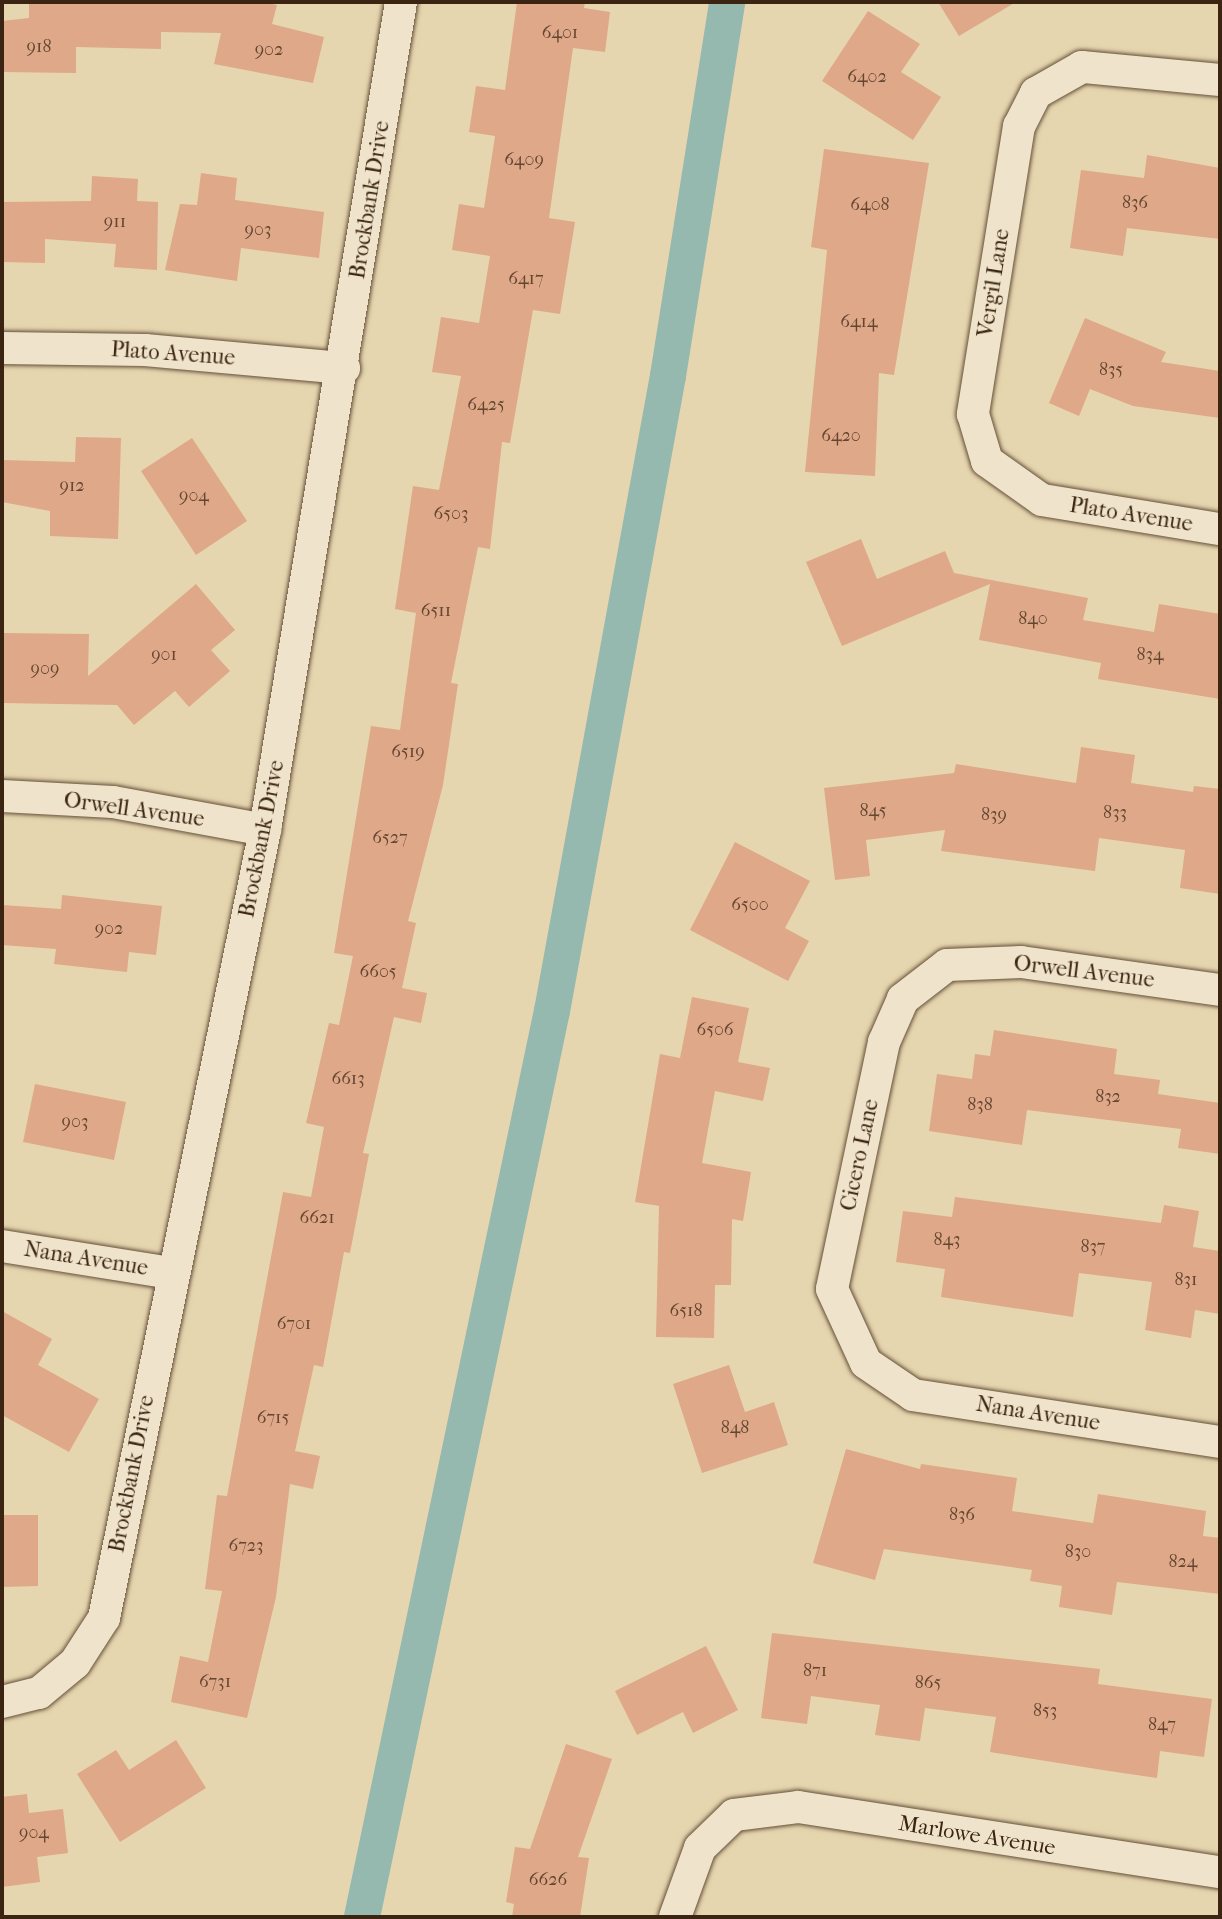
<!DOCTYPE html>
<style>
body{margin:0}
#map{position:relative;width:1222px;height:1919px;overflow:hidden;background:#e6d6af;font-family:"IM FELL French Canon",serif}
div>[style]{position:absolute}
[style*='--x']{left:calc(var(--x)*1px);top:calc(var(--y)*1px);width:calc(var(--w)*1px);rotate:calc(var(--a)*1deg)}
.canal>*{height:36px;margin:-18px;padding:0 18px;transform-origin:18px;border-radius:18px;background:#96b9af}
.building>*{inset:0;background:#dea889}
.roads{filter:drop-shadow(0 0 2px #665039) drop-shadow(0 0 2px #665039)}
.street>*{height:32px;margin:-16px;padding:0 16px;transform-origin:16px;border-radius:16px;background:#efe4cb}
span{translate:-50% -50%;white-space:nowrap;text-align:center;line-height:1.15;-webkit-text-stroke:6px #efe4cb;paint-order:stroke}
.number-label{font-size:18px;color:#644530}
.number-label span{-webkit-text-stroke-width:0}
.street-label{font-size:22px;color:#3b2412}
.frame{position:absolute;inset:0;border:4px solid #3b2412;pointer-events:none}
</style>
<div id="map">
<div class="canal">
<i style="--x:362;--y:1917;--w:926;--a:-78.16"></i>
<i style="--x:552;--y:1011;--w:646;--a:-79.65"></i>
<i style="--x:668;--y:376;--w:379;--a:-81"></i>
</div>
<div class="building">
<i style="clip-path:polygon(29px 2px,262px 2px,277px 5px,272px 24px,324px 37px,313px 83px,214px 64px,221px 33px,161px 32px,161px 49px,76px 47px,76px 73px,2px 72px,2px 21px,29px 18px)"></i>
<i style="clip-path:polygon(517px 2px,585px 2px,584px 8px,610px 12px,605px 52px,573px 48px,549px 218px,575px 222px,560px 314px,533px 310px,510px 443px,502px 442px,490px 549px,478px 547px,451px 683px,458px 684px,443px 785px,408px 921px,416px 923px,402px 988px,427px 993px,421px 1023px,394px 1017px,363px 1153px,369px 1154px,350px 1253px,344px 1252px,323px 1367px,314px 1365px,295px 1451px,320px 1456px,313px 1489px,290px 1484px,276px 1597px,247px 1718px,171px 1702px,180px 1656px,208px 1662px,222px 1591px,205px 1589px,217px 1495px,227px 1496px,283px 1192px,311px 1197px,324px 1127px,306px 1123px,329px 1023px,339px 1025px,353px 956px,334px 953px,371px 726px,400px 730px,416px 613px,395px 609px,413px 486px,439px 490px,461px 376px,432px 372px,441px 317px,479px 323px,490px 256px,452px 250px,459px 204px,484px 208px,495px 136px,469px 132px,476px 86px,505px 90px)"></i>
<i style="clip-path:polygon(938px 2px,1016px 2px,959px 36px)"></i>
<i style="clip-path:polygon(868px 11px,920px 44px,901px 72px,941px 97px,913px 140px,822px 81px)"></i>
<i style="clip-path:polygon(824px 149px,929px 163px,894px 375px,879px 373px,875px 476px,805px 472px,827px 250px,811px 247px)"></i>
<i style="clip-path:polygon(1147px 155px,1220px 168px,1220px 239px,1127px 228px,1123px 256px,1070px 248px,1081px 170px,1144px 178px)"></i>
<i style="clip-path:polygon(201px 173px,237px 178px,235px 200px,324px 212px,319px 258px,241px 248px,237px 281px,165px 270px,180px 204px,197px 205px)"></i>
<i style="clip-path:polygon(92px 176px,138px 179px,137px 201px,158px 202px,157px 270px,114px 267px,116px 244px,45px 239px,45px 263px,2px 262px,2px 202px,91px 201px)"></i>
<i style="clip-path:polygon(1085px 318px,1166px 352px,1161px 362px,1220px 371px,1220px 418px,1133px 406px,1090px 389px,1079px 416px,1049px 403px)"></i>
<i style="clip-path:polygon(76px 437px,121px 438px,118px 539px,50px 536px,50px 511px,2px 502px,2px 460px,75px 462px)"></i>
<i style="clip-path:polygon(192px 438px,247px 521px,196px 555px,141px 471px)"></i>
<i style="clip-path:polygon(861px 539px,877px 579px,945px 551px,954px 573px,1088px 598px,1083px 620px,1154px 632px,1159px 604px,1220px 614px,1220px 699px,1098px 679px,1101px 663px,979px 640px,990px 584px,842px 646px,806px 562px)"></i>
<i style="clip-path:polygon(196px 584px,235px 630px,211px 650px,230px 671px,189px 707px,175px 691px,134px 725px,117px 705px,2px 703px,2px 633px,89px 634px,88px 676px)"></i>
<i style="clip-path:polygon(1081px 747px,1135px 755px,1131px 783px,1193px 792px,1194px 786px,1220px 789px,1220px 894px,1180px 888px,1185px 850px,1099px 838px,1095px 871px,941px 851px,945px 830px,866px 840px,870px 876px,835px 880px,824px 788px,954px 773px,956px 764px,1076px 783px)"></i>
<i style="clip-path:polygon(735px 842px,810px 881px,785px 928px,809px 941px,788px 981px,690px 930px)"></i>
<i style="clip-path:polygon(62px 895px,162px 906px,156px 955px,129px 952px,127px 972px,54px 964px,56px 949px,2px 945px,2px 905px,61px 909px)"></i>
<i style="clip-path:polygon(692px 997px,749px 1008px,738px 1062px,770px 1068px,763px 1101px,715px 1091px,702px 1163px,751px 1172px,743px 1221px,732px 1219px,731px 1285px,715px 1285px,714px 1338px,656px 1337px,659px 1206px,635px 1202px,660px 1054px,680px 1058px)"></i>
<i style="clip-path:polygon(994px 1030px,1117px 1049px,1114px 1074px,1160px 1080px,1158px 1094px,1220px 1103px,1220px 1154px,1178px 1148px,1181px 1129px,1027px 1110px,1022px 1145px,929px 1131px,937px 1074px,972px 1079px,975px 1054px,990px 1056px)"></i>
<i style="clip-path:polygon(35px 1084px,126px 1102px,114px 1160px,23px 1142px)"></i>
<i style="clip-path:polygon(955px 1197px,1161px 1223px,1164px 1205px,1199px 1211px,1193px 1247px,1220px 1251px,1220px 1314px,1195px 1310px,1191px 1338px,1145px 1330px,1152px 1282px,1079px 1273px,1073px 1317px,941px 1297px,945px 1269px,896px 1262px,903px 1211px,952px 1217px)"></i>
<i style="clip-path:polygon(2px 1311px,52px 1339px,38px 1365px,99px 1399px,69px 1452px,2px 1415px)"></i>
<i style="clip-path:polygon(729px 1365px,745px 1412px,774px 1402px,788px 1445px,702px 1473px,673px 1384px)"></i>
<i style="clip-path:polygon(846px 1449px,920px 1469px,921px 1464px,1017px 1478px,1012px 1511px,1093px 1523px,1098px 1494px,1206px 1511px,1203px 1536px,1220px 1538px,1220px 1594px,1117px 1582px,1112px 1615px,1059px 1607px,1062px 1586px,1030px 1581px,1032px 1570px,884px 1549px,875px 1580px,813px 1563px)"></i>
<i style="clip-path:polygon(2px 1515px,38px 1515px,38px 1586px,2px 1587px)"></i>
<i style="clip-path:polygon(772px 1633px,1100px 1669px,1098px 1684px,1212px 1699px,1204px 1757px,1160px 1751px,1157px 1778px,1109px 1771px,990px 1752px,996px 1717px,925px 1708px,920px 1741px,875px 1735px,880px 1705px,811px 1696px,807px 1724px,761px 1718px)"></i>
<i style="clip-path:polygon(706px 1646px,738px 1710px,693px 1733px,683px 1712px,637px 1735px,615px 1691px)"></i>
<i style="clip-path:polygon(176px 1740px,206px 1788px,120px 1842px,77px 1774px,116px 1750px,129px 1770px)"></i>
<i style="clip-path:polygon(566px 1744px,612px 1759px,578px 1857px,589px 1858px,580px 1917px,512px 1917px,514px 1904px,506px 1902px,515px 1847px,530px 1849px)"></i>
<i style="clip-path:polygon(27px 1794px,29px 1813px,63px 1809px,68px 1853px,37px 1857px,40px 1882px,2px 1887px,2px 1797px)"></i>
</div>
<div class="roads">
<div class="street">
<i style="--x:1220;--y:80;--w:139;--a:-174.6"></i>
<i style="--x:1082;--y:67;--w:53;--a:150.5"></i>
<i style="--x:1036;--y:93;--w:37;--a:117"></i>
<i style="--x:1019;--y:126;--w:292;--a:99.1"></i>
<i style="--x:973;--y:414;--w:49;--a:73.4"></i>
<i style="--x:987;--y:461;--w:67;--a:35.3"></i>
<i style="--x:1042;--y:500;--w:180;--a:9.3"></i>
<i style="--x:2;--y:348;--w:143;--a:0.8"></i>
<i style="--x:145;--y:350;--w:200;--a:5.2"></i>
<i style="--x:2;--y:796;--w:111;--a:3.1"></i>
<i style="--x:113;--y:802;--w:155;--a:10.4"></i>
<i style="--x:1220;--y:990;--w:201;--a:-172"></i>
<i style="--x:1021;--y:962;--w:74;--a:177.7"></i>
<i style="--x:947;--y:965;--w:56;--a:142.3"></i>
<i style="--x:903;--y:999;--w:47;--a:113.8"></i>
<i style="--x:884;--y:1042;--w:252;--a:101.9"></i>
<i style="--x:832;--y:1289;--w:81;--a:65.3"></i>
<i style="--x:866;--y:1363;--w:57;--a:34.2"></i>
<i style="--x:913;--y:1395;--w:311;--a:8.7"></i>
<i style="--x:2;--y:1246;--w:171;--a:9.1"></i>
<i style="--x:2;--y:1702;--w:38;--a:-14"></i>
<i style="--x:39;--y:1693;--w:47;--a:-39.8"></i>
<i style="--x:75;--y:1663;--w:54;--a:-57.2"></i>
<i style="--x:104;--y:1618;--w:804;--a:-78.45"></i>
<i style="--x:265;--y:830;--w:839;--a:-80.67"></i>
<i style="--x:675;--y:1917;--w:73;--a:-70.1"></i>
<i style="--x:700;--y:1848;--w:47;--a:-44.1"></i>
<i style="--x:734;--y:1815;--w:64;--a:-7.1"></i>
<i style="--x:798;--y:1807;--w:427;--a:8.8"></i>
</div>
</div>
<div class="number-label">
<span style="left:560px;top:33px">6401</span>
<span style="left:39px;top:47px">918</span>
<span style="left:269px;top:50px">902</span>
<span style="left:867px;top:77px">6402</span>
<span style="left:524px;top:160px">6409</span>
<span style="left:1135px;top:203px">836</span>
<span style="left:870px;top:205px">6408</span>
<span style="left:115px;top:222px">911</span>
<span style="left:258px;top:230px">903</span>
<span style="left:526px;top:279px">6417</span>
<span style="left:859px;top:322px">6414</span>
<span style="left:1111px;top:370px">835</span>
<span style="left:486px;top:405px">6425</span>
<span style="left:841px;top:436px">6420</span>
<span style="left:72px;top:486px">912</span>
<span style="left:194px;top:496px">904</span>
<span style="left:451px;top:514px">6503</span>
<span style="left:436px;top:611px">6511</span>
<span style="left:1033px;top:619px">840</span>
<span style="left:164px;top:655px">901</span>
<span style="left:1150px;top:655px">834</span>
<span style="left:45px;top:669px">909</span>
<span style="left:408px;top:752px">6519</span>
<span style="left:873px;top:811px">845</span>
<span style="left:1115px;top:813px">833</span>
<span style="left:994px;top:815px">839</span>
<span style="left:390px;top:838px">6527</span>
<span style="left:750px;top:905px">6500</span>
<span style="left:109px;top:929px">902</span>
<span style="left:378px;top:972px">6605</span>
<span style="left:715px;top:1030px">6506</span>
<span style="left:348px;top:1079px">6613</span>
<span style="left:1108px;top:1097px">832</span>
<span style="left:980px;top:1105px">838</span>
<span style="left:75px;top:1122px">903</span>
<span style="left:317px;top:1218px">6621</span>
<span style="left:947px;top:1240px">843</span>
<span style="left:1093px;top:1247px">837</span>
<span style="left:1186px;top:1280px">831</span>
<span style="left:686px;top:1311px">6518</span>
<span style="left:294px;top:1324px">6701</span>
<span style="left:273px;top:1418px">6715</span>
<span style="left:735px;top:1428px">848</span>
<span style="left:962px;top:1515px">836</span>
<span style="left:246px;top:1546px">6723</span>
<span style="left:1078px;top:1552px">830</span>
<span style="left:1183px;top:1562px">824</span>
<span style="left:815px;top:1671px">871</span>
<span style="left:215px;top:1682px">6731</span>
<span style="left:928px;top:1683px">865</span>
<span style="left:1045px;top:1711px">853</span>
<span style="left:1162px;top:1725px">847</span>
<span style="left:34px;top:1833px">904</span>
<span style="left:548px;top:1880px">6626</span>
</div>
<div class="street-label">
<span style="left:370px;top:200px;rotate:-81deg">Brockbank Drive</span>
<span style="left:994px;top:283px;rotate:-81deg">Vergil Lane</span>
<span style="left:173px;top:354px;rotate:4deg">Plato Avenue</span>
<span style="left:1131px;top:515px;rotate:9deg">Plato Avenue</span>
<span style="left:134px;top:810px;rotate:8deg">Orwell Avenue</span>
<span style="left:262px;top:839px;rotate:-79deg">Brockbank Drive</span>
<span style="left:1084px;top:972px;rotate:7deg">Orwell Avenue</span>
<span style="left:860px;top:1155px;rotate:-78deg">Cicero Lane</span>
<span style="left:86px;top:1259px;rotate:9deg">Nana Avenue</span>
<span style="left:1038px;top:1414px;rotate:9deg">Nana Avenue</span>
<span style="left:132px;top:1474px;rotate:-79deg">Brockbank Drive</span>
<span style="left:977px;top:1836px;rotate:9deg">Marlowe Avenue</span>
</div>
<div class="frame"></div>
</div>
